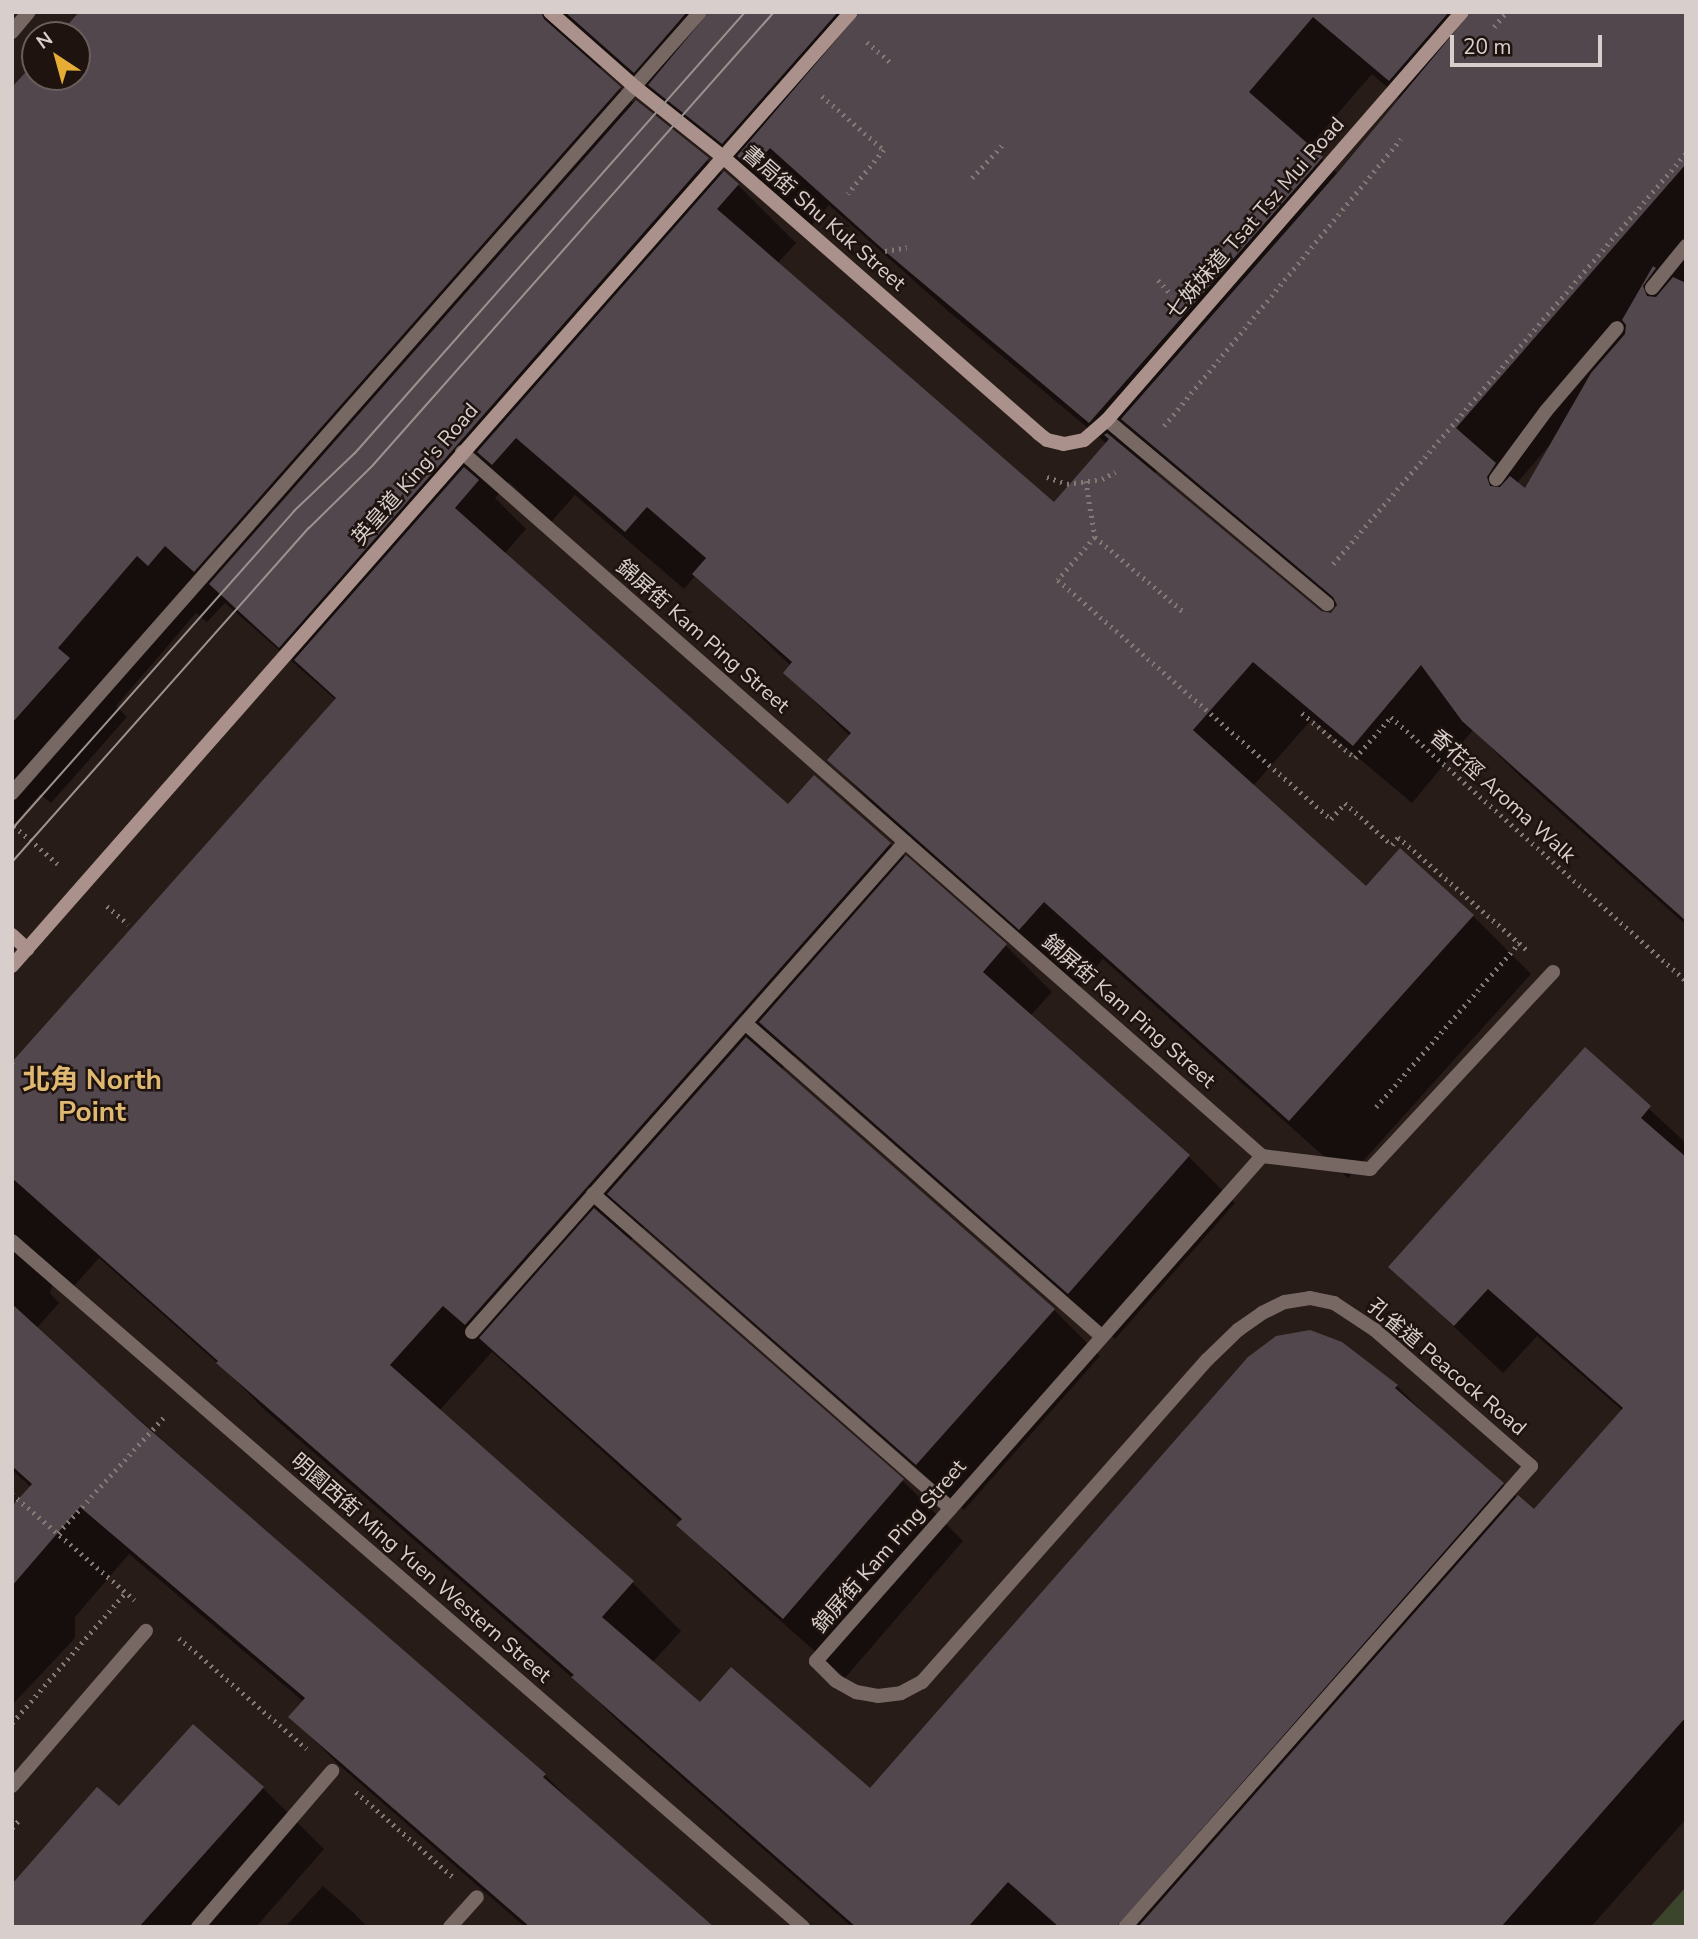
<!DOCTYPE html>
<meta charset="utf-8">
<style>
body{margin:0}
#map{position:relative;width:1698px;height:1939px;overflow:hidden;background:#281c18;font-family:"Nunito Sans","Noto Sans TC",sans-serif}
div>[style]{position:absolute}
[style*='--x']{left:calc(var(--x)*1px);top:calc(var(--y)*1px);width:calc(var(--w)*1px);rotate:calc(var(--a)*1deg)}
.green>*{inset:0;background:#3a452c}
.shadow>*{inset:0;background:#0007}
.building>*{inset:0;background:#53474e}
.path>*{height:4.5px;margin-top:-2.25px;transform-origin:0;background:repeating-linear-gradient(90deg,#827874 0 2px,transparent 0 7px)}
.lane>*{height:14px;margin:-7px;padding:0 7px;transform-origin:7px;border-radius:7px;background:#776864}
.street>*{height:14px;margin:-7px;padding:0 7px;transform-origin:7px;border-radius:7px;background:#776864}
.secondary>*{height:14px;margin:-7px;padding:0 7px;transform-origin:7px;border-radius:7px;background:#aa918b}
.tram>*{height:2px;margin:-1px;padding:0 1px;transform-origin:1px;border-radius:1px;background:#9c928f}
span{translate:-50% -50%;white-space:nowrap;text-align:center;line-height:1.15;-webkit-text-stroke:5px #1e130f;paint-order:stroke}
.street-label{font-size:21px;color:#d8cfcc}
.district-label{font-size:28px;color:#dfb871;font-weight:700}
.frame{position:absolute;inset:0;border:14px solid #d8cfcc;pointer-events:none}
.north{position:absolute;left:21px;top:21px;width:70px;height:70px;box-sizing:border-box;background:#1e130f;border:2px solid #685e5b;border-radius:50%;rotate:324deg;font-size:19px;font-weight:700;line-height:28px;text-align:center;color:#d8cfcc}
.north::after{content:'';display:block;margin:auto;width:24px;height:32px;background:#e6ad36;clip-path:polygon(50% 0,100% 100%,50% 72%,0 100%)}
.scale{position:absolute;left:1450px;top:35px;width:152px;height:32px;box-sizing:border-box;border:4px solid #d8cfcc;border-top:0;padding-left:9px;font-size:21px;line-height:24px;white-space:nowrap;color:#d8cfcc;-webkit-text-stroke:5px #1e130f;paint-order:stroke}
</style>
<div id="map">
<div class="green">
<i style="clip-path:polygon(1686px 1887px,1686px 1927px,1650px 1927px)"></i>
</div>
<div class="shadow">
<i style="clip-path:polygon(evenodd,82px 12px,1686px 12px,1686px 925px,1523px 779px,1473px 730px,1412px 803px,1312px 719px,1253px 786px,1366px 888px,1473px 916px,1531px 974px,1348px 1178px,1103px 959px,1079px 987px,887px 818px,829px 760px,850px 736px,785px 673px,791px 666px,696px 575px,684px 589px,575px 495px,551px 522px,509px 482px,495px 498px,526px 529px,504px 554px,788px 807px,814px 777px,1006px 946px,1052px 992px,1030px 1016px,1189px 1157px,1235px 1203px,1115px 1339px,794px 1055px,781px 1070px,1054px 1310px,1100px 1356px,964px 1510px,643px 1227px,630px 1241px,902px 1480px,963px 1541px,845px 1678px,740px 1585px,679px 1524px,681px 1522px,492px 1352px,439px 1411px,633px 1583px,681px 1631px,652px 1663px,700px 1705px,870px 1791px,1262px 1346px,1277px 1337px,1397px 1386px,1444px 1433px,1534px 1512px,1623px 1411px,1537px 1336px,1503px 1373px,1391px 1267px,1585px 1050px,1686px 1143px,1686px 1819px,1591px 1927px,852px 1927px,622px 1725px,584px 1688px,266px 1411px,223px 1368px,99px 1258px,74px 1286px,53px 1282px,50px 1293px,59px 1303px,36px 1329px,545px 1775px,593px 1824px,711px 1927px,525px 1927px,339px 1765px,291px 1717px,304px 1702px,129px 1554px,75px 1617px,75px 1638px,12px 1705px,12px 1509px,31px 1487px,12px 1470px,12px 1064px,336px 700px,225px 603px,207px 622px,196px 613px,116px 706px,127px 717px,51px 803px,40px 794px,12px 827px,12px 92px,35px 66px,35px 77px,77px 77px,77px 35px,62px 35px,82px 12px,606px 60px,782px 199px,811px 226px,829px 205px,948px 311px,1107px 444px,1054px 504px,777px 264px,796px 243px,738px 185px,635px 104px,599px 70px,606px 60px,82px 12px,1372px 74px,1401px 99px,1337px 173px,1309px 147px,1372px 74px,82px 12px,1548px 447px,1550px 448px,1525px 491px,1517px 483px,1548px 447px,82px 12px,1165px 461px,1337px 607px,1332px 615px,1320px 613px,1154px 474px,1165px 461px)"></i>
<i style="clip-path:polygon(193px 1726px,263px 1788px,324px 1849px,256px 1927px,12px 1927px)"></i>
<i style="clip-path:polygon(323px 1886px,354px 1913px,367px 1927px,285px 1927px)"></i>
</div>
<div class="building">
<i style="clip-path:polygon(79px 12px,541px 12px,544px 19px,621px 87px,194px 572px,165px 546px,148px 566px,137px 556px,58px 648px,70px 658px,12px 723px,12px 87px,35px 62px,35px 77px,77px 77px,77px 35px,59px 35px)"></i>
<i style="clip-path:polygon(565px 12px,687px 12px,634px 73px)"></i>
<i style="clip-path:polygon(709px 12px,838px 12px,722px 144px,648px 85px)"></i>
<i style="clip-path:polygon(860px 12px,1449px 12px,1389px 81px,1313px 17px,1249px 92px,1323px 157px,1089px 423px,887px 253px,770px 148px,752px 169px,737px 156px)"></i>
<i style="clip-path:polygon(1471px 12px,1686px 12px,1686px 164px,1456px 428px,1496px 463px,1487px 477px,1490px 486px,1500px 487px,1510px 476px,1525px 488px,1591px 373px,1625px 334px,1626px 325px,1622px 320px,1653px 266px,1656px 268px,1643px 286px,1647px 296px,1656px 297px,1673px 277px,1686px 283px,1686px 921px,1462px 721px,1421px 665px,1353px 746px,1253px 662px,1193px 730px,1366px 886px,1400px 848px,1474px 915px,1289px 1121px,1044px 902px,1019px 930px,827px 760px,851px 733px,783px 673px,792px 662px,692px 574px,706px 558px,647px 507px,625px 532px,516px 438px,492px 465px,477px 452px,724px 171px,739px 184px,717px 209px,1054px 502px,1109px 439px,1104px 435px,1107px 433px,1321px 611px,1331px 613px,1337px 605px,1333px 597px,1121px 419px,1339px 171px)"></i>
<i style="clip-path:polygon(636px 100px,709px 158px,279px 648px,209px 584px)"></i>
<i style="clip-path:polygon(464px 467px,479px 480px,455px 508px,788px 804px,814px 775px,891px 843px,465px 1325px,443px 1306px,390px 1365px,634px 1581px,602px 1617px,700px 1702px,731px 1667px,870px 1788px,1248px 1357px,1276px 1336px,1310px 1330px,1342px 1342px,1398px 1385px,1395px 1388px,1504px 1483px,1116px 1927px,1059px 1927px,1008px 1882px,968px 1927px,856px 1927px,571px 1677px,574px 1675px,216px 1363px,218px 1361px,12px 1178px,12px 1062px,336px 698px,294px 660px)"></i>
<i style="clip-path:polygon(906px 855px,1007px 944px,983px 972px,1190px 1155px,1068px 1294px,759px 1022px)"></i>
<i style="clip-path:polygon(746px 1037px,1055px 1309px,916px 1465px,607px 1194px)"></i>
<i style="clip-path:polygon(1585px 1047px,1651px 1106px,1641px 1118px,1686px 1157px,1686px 1717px,1501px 1927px,1138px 1927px,1518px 1495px,1534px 1509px,1623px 1408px,1488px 1289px,1454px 1326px,1388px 1267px)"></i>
<i style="clip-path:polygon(594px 1208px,904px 1479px,783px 1619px,676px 1525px,682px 1519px,479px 1338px)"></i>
<i style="clip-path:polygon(12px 1304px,140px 1421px,546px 1774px,543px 1777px,714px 1927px,530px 1927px,288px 1717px,305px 1698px,80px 1507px,12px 1586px,12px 1506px,32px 1484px,12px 1466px)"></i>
<i style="clip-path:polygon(193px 1724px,264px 1787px,139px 1927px,12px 1927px,12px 1884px,97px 1787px,119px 1806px)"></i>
</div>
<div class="path">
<i style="--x:1494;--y:27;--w:19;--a:-51"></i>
<i style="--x:867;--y:42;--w:30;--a:41"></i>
<i style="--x:822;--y:96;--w:82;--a:41.1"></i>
<i style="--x:884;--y:150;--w:57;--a:129.3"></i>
<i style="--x:972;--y:178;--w:46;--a:-47.6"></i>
<i style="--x:885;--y:251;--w:22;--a:-10"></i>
<i style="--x:1158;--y:280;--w:21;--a:47"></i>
<i style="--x:1164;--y:426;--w:372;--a:-50.5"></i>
<i style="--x:1047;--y:477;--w:21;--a:19"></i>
<i style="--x:1067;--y:484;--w:35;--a:-8"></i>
<i style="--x:1102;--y:479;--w:15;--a:-28"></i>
<i style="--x:1086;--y:481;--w:57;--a:80.9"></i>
<i style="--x:1095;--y:537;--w:119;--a:40.2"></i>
<i style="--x:1095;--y:537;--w:57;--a:130.7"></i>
<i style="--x:1058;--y:580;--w:363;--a:41.2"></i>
<i style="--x:1331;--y:819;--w:21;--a:-49"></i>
<i style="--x:1345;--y:803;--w:63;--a:41.8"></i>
<i style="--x:1392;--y:845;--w:10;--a:-53"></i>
<i style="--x:1398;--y:837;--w:173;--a:41.2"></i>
<i style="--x:1333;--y:564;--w:542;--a:-49.34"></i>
<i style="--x:1302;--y:713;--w:70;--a:40.3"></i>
<i style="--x:1355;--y:758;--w:55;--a:-48.7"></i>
<i style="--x:1391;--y:717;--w:396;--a:41.8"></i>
<i style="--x:14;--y:826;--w:58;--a:40.8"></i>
<i style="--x:107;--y:906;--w:28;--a:41"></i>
<i style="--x:12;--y:1064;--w:5;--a:37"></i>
<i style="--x:1376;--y:1107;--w:218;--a:-48.9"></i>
<i style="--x:12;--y:1494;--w:162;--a:40.8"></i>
<i style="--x:58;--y:1533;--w:156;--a:-47.6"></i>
<i style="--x:179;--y:1638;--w:169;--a:40.9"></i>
<i style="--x:12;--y:1723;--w:174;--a:-49"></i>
<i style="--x:356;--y:1792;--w:128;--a:41.2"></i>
<i style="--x:12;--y:1828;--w:11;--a:-49"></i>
</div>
<div class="lane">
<i style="--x:1652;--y:288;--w:54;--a:-51"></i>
<i style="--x:1496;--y:479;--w:84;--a:-53.7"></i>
<i style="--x:1546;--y:411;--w:109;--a:-49.5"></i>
<i style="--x:816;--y:1661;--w:28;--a:45"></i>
<i style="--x:836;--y:1681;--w:23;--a:29"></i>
<i style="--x:856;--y:1692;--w:22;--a:10"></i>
<i style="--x:878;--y:1696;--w:23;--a:-7"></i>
<i style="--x:901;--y:1693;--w:24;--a:-28"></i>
<i style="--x:922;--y:1682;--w:431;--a:-48.5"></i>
<i style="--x:1208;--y:1359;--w:42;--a:-44"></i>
<i style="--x:1238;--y:1330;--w:29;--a:-35"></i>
<i style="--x:1262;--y:1313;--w:25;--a:-26"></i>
<i style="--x:1285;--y:1302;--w:25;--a:-9"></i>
<i style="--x:1310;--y:1298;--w:25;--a:12"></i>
<i style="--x:1334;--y:1303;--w:49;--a:33.4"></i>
<i style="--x:1375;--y:1330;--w:207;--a:41.1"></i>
<i style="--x:1531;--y:1466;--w:614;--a:131.37"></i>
<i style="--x:198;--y:1927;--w:206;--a:-49.3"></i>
</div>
<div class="street">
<i style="--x:12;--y:32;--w:26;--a:-50"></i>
<i style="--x:1107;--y:420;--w:287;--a:39.9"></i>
<i style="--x:462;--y:452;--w:1066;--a:41.35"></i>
<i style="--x:12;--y:793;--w:1041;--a:-48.62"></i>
<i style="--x:745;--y:1023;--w:475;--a:41.3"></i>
<i style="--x:1262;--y:1156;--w:109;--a:6.9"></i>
<i style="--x:1370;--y:1169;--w:269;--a:-47.1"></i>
<i style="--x:593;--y:1194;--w:476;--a:41.3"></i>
<i style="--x:12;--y:1241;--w:1047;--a:40.93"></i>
<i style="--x:472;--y:1332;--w:654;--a:-48.53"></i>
<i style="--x:816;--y:1661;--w:674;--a:-48.55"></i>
<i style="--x:12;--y:1786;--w:205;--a:-49.2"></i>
<i style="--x:450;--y:1927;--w:40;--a:-48"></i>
</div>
<div class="secondary">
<i style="--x:550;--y:12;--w:113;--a:41.4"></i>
<i style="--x:635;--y:87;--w:112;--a:38.5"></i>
<i style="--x:723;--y:157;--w:419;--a:41.2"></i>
<i style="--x:1038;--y:433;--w:11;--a:38"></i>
<i style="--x:1047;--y:440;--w:17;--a:13"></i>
<i style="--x:1064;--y:444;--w:20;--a:-11"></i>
<i style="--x:1084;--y:440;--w:30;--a:-41"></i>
<i style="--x:1107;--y:420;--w:541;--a:-48.97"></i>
<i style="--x:12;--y:935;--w:21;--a:43"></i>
<i style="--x:12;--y:966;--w:1270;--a:-48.67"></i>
</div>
<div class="tram">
<i style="--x:12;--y:829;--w:425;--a:-48.4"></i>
<i style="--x:294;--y:511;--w:84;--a:-43.6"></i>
<i style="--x:355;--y:453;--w:589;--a:-48.51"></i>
<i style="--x:12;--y:862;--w:447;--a:-48.4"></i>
<i style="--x:309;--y:528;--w:90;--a:-44.5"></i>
<i style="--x:373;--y:465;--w:605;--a:-48.48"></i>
</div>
<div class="street-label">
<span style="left:824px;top:218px;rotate:41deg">書局街 Shu Kuk Street</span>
<span style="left:1255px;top:218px;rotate:-49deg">七姊妹道 Tsat Tsz Mui Road</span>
<span style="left:415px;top:474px;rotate:-49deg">英皇道 King's Road</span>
<span style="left:703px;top:636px;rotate:41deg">錦屏街 Kam Ping Street</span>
<span style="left:1503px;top:796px;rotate:42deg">香花徑 Aroma Walk</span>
<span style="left:1129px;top:1011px;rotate:41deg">錦屏街 Kam Ping Street</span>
<span style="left:1447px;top:1367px;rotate:40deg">孔雀道 Peacock Road</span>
<span style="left:889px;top:1546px;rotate:-49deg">錦屏街 Kam Ping Street</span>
<span style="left:421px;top:1568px;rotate:41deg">明園西街 Ming Yuen Western Street</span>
</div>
<div class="district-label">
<span style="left:92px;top:1096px">北角 North<br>Point</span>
</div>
<div class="frame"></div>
<div class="north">N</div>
<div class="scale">20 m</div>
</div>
